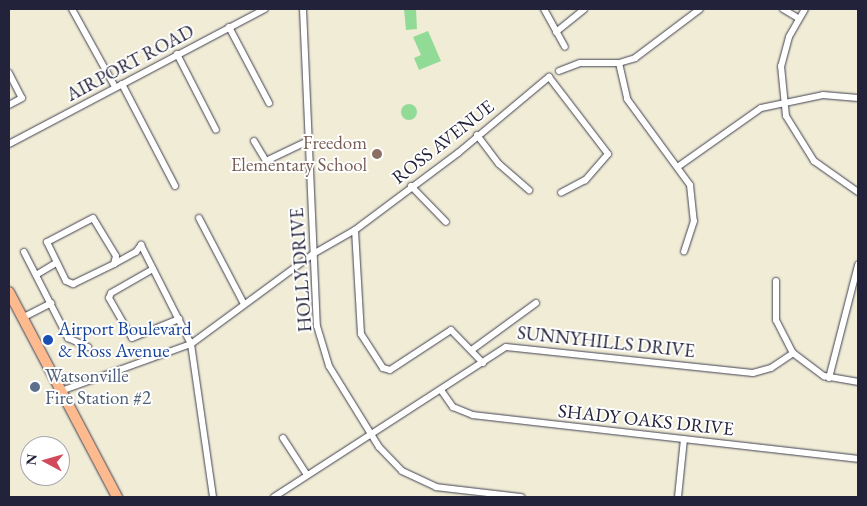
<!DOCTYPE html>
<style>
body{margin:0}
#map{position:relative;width:867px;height:506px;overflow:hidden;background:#f0ecd6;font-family:"EB Garamond",serif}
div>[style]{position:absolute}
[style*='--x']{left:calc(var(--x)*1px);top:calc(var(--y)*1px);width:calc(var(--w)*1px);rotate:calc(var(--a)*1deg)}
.green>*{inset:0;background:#92db96}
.round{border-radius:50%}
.roads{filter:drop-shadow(0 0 1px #414052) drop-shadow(0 0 1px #414052)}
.minor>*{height:6px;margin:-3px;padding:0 3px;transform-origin:3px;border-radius:3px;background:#fff}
.primary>*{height:10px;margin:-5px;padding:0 5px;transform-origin:5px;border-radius:5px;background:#fcba8e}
.dots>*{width:14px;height:14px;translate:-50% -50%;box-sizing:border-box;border:2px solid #fff;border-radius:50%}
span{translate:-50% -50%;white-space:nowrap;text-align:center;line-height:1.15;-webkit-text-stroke:4px #fff;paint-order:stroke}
.street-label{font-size:19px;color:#22223b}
.education-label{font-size:19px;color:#785e54}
.right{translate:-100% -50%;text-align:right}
.transit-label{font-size:19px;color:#164399}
.left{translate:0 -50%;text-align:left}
.service-label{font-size:19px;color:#4e5e75}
.frame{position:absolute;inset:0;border:10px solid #22223b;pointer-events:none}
.north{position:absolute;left:20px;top:436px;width:50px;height:50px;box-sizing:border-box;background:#fff;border:1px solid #a7a7b1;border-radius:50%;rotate:276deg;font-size:14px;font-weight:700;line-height:20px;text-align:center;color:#22223b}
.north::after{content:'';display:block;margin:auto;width:18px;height:22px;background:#d1495b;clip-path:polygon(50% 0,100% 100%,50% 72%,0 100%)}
</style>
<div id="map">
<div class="green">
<i style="clip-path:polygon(404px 9px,416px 9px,417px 29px,406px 30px)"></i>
<i style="clip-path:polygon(428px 31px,441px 61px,419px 70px,414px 58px,421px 55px,413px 37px)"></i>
<i class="round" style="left:401px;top:104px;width:16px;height:16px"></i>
</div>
<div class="roads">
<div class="minor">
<i style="--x:72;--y:9;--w:89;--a:61.1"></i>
<i style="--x:303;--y:9;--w:317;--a:87.5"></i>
<i style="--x:317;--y:326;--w:42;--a:73.3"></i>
<i style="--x:329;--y:366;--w:95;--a:58.3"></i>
<i style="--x:379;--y:447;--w:33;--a:46"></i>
<i style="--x:402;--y:471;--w:38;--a:25"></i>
<i style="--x:436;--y:487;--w:86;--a:6.7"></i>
<i style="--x:544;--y:9;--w:43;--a:61.1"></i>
<i style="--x:783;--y:9;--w:17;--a:31"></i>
<i style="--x:805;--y:9;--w:32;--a:120"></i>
<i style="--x:789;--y:37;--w:30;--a:105"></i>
<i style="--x:781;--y:66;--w:50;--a:84.3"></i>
<i style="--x:786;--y:116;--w:53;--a:58.1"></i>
<i style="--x:814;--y:161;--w:54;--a:35.2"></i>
<i style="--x:229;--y:27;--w:86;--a:62.2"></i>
<i style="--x:556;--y:32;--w:36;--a:-39"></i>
<i style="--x:177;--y:54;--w:85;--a:62.8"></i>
<i style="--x:619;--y:63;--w:37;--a:77"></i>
<i style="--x:627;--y:99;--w:107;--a:53.8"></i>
<i style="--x:690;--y:185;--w:36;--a:84"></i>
<i style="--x:694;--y:221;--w:32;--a:108"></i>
<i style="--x:559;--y:71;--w:22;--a:-21"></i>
<i style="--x:580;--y:63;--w:39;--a:0"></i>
<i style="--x:619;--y:63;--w:17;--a:-17"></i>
<i style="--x:635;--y:58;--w:81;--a:-37"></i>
<i style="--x:9;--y:73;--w:28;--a:63"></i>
<i style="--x:22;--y:98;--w:15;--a:152"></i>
<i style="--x:122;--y:84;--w:115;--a:62.5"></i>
<i style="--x:477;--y:135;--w:36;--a:53"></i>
<i style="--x:499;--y:164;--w:40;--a:41"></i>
<i style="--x:254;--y:141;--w:23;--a:59"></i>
<i style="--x:266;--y:161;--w:47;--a:-25.5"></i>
<i style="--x:9;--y:144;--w:289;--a:-27.8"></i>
<i style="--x:679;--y:166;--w:100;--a:-35.3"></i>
<i style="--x:761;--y:108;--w:63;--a:-11.8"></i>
<i style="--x:823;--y:95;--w:35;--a:5"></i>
<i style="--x:411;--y:186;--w:50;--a:45.8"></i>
<i style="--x:199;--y:218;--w:97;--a:62.4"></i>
<i style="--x:355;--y:230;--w:129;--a:-36.8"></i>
<i style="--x:458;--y:153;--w:119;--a:-39.9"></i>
<i style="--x:549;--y:77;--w:97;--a:52.5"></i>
<i style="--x:608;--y:154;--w:35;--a:131"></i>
<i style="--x:585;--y:180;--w:27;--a:152"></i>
<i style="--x:24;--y:252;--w:97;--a:62.9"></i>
<i style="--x:68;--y:338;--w:22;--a:24"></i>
<i style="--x:114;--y:264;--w:8;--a:-76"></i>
<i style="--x:116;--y:256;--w:44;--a:-121.2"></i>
<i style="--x:93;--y:218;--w:52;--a:152.4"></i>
<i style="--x:47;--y:242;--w:43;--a:64"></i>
<i style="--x:66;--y:281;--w:8;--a:23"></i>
<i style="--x:73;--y:284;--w:46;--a:-26"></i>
<i style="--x:114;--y:264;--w:25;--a:-29"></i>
<i style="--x:136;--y:252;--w:9;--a:-54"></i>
<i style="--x:141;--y:245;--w:111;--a:63.2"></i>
<i style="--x:191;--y:344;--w:155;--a:81.8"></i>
<i style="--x:153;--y:269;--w:48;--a:150.3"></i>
<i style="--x:111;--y:293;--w:5;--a:112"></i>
<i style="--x:109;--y:298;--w:46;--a:60.1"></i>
<i style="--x:132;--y:338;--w:51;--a:-22"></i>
<i style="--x:36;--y:275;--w:23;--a:-31"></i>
<i style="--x:776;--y:281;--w:39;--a:90"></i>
<i style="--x:776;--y:320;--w:37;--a:63"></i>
<i style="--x:793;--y:353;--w:39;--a:37"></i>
<i style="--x:824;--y:376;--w:35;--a:10"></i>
<i style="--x:22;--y:318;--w:33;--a:-27"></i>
<i style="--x:473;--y:349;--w:78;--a:-36.1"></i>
<i style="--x:829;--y:378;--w:117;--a:-75.6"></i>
<i style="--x:441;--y:390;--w:21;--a:55"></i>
<i style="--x:453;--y:407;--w:22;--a:22"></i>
<i style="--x:473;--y:415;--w:388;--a:6.5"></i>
<i style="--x:61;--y:391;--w:138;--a:-19.9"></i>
<i style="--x:191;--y:344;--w:152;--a:-36.4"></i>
<i style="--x:313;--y:254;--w:48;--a:-29.7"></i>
<i style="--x:355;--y:230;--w:104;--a:86.7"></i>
<i style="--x:361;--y:334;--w:40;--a:57.1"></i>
<i style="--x:383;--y:368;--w:7;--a:16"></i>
<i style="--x:390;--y:370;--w:73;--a:-33.3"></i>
<i style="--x:451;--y:330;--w:46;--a:45.9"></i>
<i style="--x:283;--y:438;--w:44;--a:57"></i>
<i style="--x:274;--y:497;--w:276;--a:-32.9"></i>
<i style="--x:506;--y:347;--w:248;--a:6"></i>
<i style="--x:753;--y:373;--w:19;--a:-16"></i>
<i style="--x:771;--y:368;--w:27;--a:-34"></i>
<i style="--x:678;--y:497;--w:58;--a:-84.1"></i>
</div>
<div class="primary">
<i style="--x:9;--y:292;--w:232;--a:62.2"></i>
</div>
</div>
<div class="dots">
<i style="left:377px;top:154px;background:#8d6e63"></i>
<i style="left:48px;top:340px;background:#1a4fb4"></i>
<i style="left:35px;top:387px;background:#5c6f8a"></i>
</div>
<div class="street-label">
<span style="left:130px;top:63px;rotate:-28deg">AIRPORT ROAD</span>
<span style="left:443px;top:142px;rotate:-38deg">ROSS AVENUE</span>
<span style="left:301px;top:270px;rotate:-94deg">HOLLY DRIVE</span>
<span style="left:606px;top:342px;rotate:6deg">SUNNYHILLS DRIVE</span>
<span style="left:646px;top:420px;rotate:6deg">SHADY OAKS DRIVE</span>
</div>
<div class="education-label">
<span class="right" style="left:367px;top:154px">Freedom<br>Elementary School</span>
</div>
<div class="transit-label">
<span class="left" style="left:58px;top:340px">Airport Boulevard<br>&amp; Ross Avenue</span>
</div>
<div class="service-label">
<span class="left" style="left:45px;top:387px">Watsonville<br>Fire Station #2</span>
</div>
<div class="frame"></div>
<div class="north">N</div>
</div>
